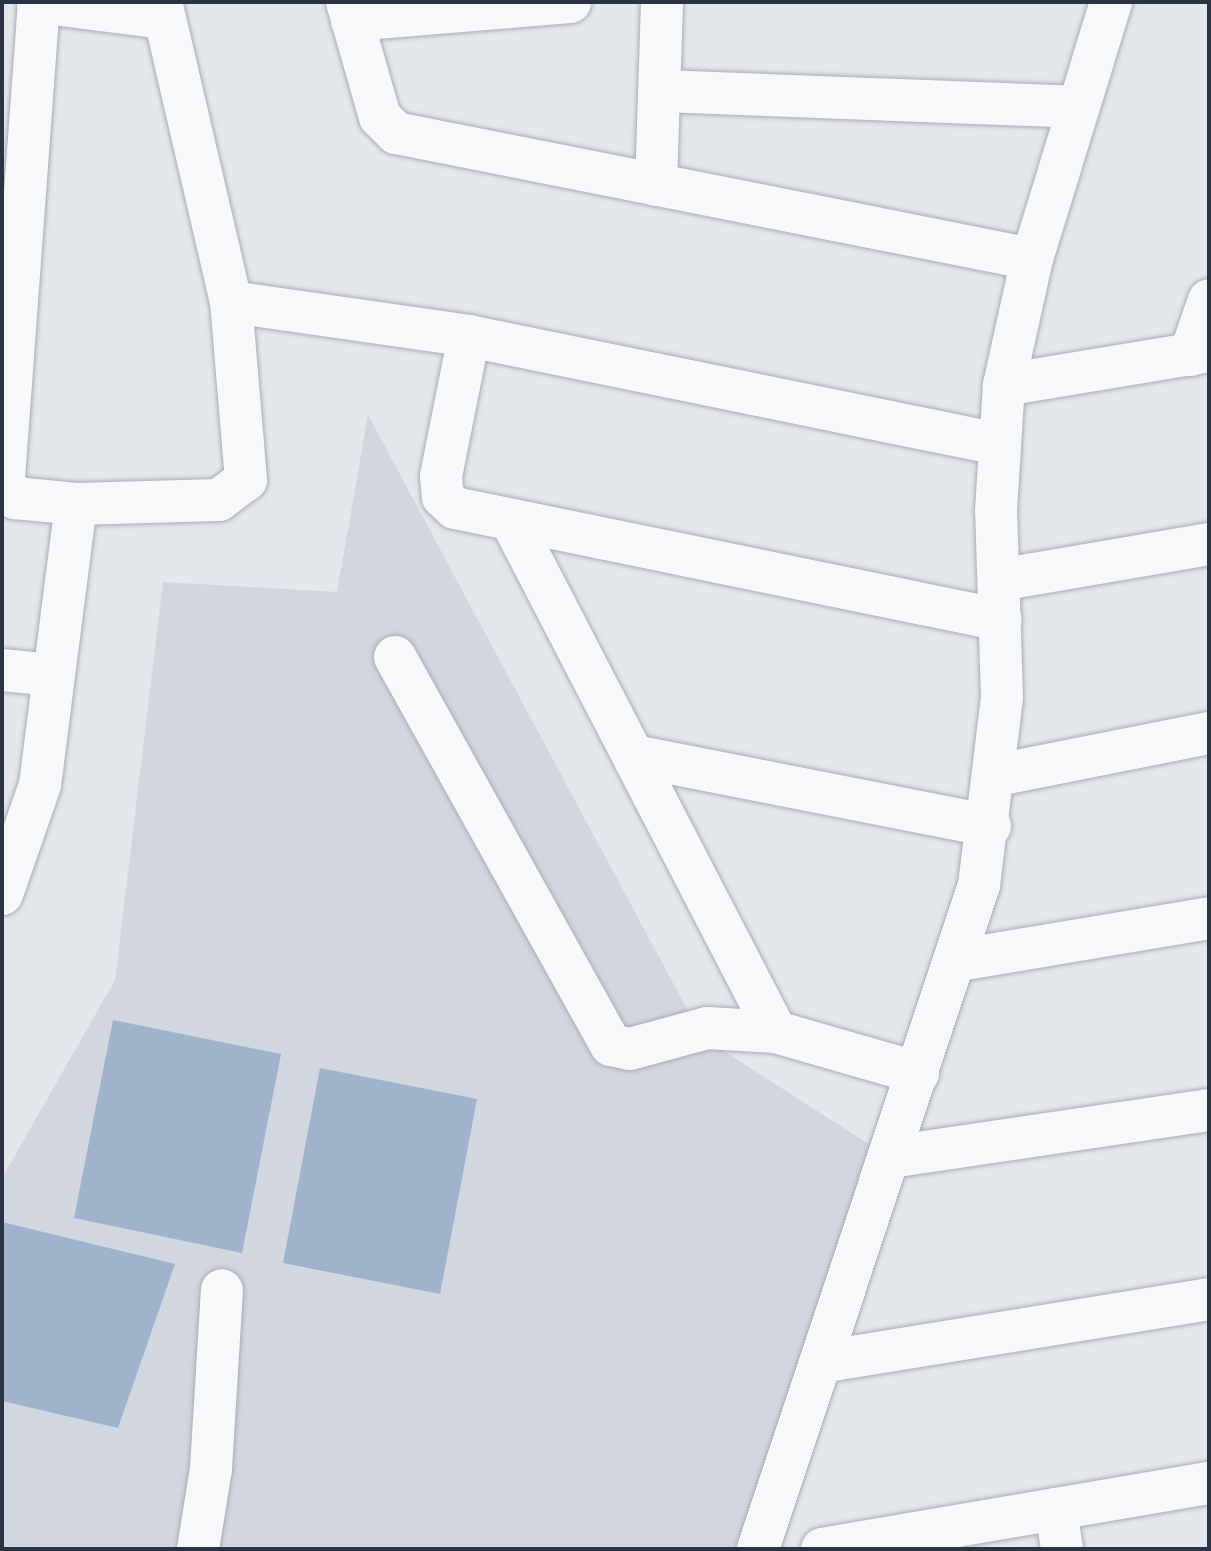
<!DOCTYPE html>
<style>
body{margin:0}
#map{position:relative;width:1211px;height:1551px;overflow:hidden;background:#e4e7ec;font-family:Montserrat,sans-serif}
div>[style]{position:absolute}
[style*='--x']{left:calc(var(--x)*1px);top:calc(var(--y)*1px);width:calc(var(--w)*1px);rotate:calc(var(--a)*1deg)}
.built>*{inset:0;background:#d2d6de}
.water>*{inset:0;background:#9fb4cc}
.roads{filter:drop-shadow(0 0 2px #a9aeb7) drop-shadow(0 0 2px #a9aeb7)}
.minor>*{height:42px;margin:-21px;padding:0 21px;transform-origin:21px;border-radius:21px;background:#f7f8fa}
span{translate:-50% -50%;white-space:nowrap;text-align:center;line-height:1.15;-webkit-text-stroke:8px #f4f6f9;paint-order:stroke}
.frame{position:absolute;inset:0;border:4px solid #2b3445;pointer-events:none}
</style>
<div id="map">
<div class="built">
<i style="clip-path:polygon(368px 415px,702px 1037px,881px 1152px,752px 1549px,2px 1549px,2px 1178px,115px 980px,163px 582px,337px 592px)"></i>
</div>
<div class="water">
<i style="clip-path:polygon(113px 1020px,281px 1054px,242px 1253px,74px 1218px)"></i>
<i style="clip-path:polygon(320px 1068px,477px 1099px,440px 1294px,283px 1263px)"></i>
<i style="clip-path:polygon(2px 1222px,175px 1264px,118px 1428px,2px 1401px)"></i>
</div>
<div class="roads">
<div class="minor">
<i style="--x:38;--y:2;--w:127;--a:7.2"></i>
<i style="--x:39;--y:2;--w:482;--a:94.2"></i>
<i style="--x:4;--y:483;--w:19;--a:54"></i>
<i style="--x:15;--y:498;--w:61;--a:5.6"></i>
<i style="--x:76;--y:504;--w:143;--a:-1.6"></i>
<i style="--x:219;--y:500;--w:34;--a:-37"></i>
<i style="--x:246;--y:480;--w:179;--a:-94.8"></i>
<i style="--x:231;--y:302;--w:308;--a:-103.1"></i>
<i style="--x:347;--y:2;--w:120;--a:74"></i>
<i style="--x:380;--y:117;--w:23;--a:45"></i>
<i style="--x:396;--y:133;--w:648;--a:11.21"></i>
<i style="--x:352;--y:20;--w:219;--a:-4.7"></i>
<i style="--x:663;--y:91;--w:413;--a:2.2"></i>
<i style="--x:656;--y:185;--w:183;--a:-88.1"></i>
<i style="--x:231;--y:302;--w:240;--a:8.1"></i>
<i style="--x:469;--y:336;--w:540;--a:11.54"></i>
<i style="--x:469;--y:336;--w:143;--a:101.3"></i>
<i style="--x:441;--y:476;--w:21;--a:85"></i>
<i style="--x:443;--y:497;--w:16;--a:43"></i>
<i style="--x:455;--y:508;--w:557;--a:11.59"></i>
<i style="--x:1190;--y:355;--w:58;--a:-70.9"></i>
<i style="--x:1004;--y:385;--w:208;--a:-9.4"></i>
<i style="--x:514;--y:526;--w:570;--a:62.63"></i>
<i style="--x:776;--y:1032;--w:148;--a:16.1"></i>
<i style="--x:999;--y:580;--w:213;--a:-9.7"></i>
<i style="--x:395;--y:657;--w:444;--a:60.9"></i>
<i style="--x:611;--y:1045;--w:19;--a:12"></i>
<i style="--x:630;--y:1049;--w:80;--a:-15.3"></i>
<i style="--x:707;--y:1028;--w:69;--a:3.3"></i>
<i style="--x:2;--y:670;--w:50;--a:5.7"></i>
<i style="--x:634;--y:756;--w:363;--a:11.1"></i>
<i style="--x:997;--y:775;--w:216;--a:-11.2"></i>
<i style="--x:2;--y:894;--w:115;--a:-70.8"></i>
<i style="--x:40;--y:785;--w:283;--a:-82.7"></i>
<i style="--x:959;--y:960;--w:254;--a:-9.5"></i>
<i style="--x:891;--y:1157;--w:321;--a:-8.4"></i>
<i style="--x:821;--y:1362;--w:393;--a:-9.2"></i>
<i style="--x:1056;--y:1509;--w:40;--a:81.5"></i>
<i style="--x:198;--y:1549;--w:81;--a:-80.8"></i>
<i style="--x:211;--y:1469;--w:179;--a:-86.5"></i>
<i style="--x:758;--y:1549;--w:700;--a:-71.59"></i>
<i style="--x:979;--y:885;--w:188;--a:-83"></i>
<i style="--x:1002;--y:698;--w:187;--a:-91.8"></i>
<i style="--x:996;--y:511;--w:126;--a:-86.4"></i>
<i style="--x:1004;--y:385;--w:129;--a:-77.5"></i>
<i style="--x:1032;--y:259;--w:269;--a:-72.9"></i>
<i style="--x:822;--y:1549;--w:393;--a:-9.7"></i>
</div>
</div>
<div class="frame"></div>
</div>
